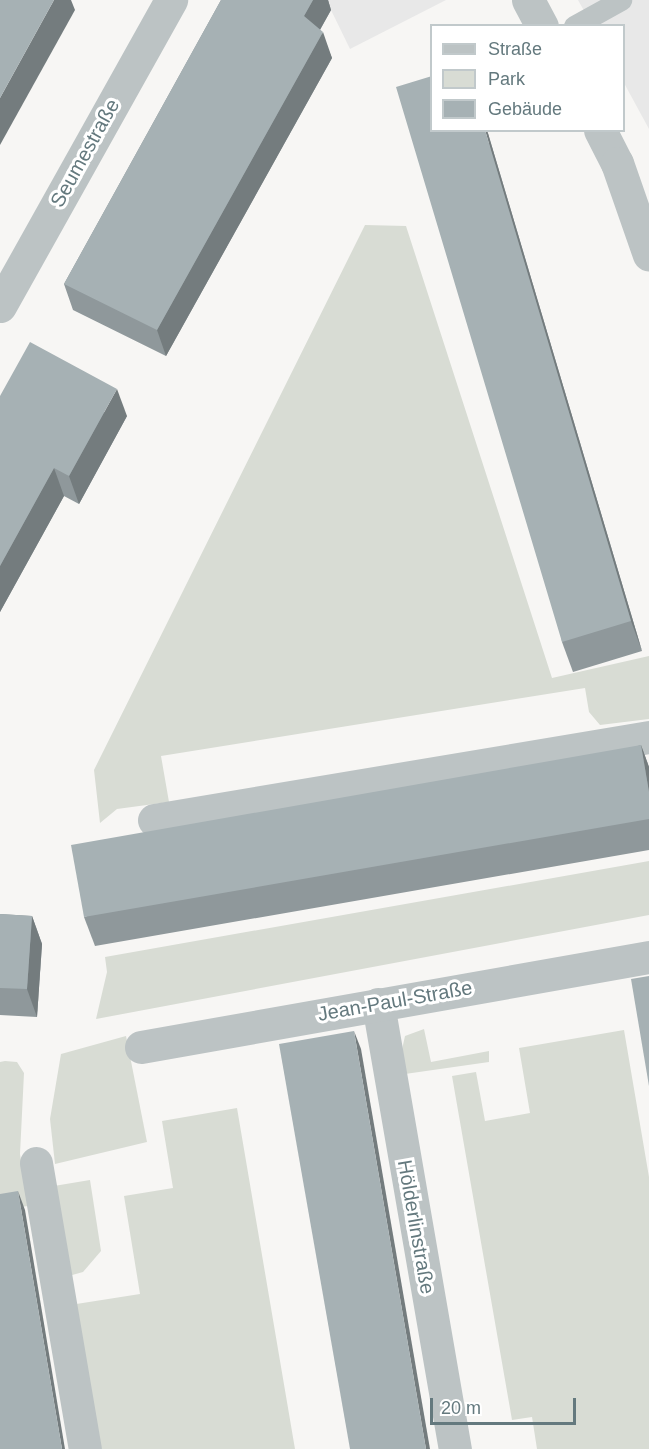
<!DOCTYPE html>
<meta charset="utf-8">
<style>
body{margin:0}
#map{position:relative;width:649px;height:1449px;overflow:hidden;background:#f7f6f4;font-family:Helvetica,sans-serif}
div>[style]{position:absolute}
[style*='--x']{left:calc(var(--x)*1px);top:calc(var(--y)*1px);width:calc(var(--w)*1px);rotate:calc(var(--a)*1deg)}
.built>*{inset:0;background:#e8e8e8}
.green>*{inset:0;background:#d8dcd4}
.service>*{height:21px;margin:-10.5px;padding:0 10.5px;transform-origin:10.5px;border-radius:10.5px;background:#bcc3c4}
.minor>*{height:33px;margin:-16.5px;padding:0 16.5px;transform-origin:16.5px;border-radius:16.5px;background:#bcc3c4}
.tertiary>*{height:33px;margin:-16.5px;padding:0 16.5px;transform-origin:16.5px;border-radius:16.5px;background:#bcc3c4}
.wall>*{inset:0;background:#8f989b}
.shaded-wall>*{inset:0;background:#747c7e}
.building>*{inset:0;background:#a6b1b4}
span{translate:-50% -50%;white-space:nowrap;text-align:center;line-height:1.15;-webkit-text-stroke:6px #fff;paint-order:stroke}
.street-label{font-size:20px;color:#64797e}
.legend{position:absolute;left:430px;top:24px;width:195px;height:108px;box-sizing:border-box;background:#fff;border:2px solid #c1c9cb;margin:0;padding:8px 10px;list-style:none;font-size:18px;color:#64797e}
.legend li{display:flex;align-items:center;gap:12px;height:30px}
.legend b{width:30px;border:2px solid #c1c9cb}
.scale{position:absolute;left:430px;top:1398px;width:146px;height:27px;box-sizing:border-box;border:3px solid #64797e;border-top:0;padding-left:8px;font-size:18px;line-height:21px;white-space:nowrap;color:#64797e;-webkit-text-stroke:4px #fff;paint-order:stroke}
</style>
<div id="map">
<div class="built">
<i style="clip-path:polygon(313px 0,446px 0,350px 49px,331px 10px)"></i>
<i style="clip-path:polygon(578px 0,649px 0,649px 129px,624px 83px,624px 26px,592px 25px)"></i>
</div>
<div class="green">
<i style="clip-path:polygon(365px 225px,406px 226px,552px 678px,649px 656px,649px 719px,600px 725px,589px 712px,585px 688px,161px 756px,169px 802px,117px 809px,100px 823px,94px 770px)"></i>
<i style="clip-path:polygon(649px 861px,649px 915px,96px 1019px,107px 972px,105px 957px)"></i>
<i style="clip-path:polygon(424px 1029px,431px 1062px,489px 1051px,489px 1062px,405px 1074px,401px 1054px,405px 1036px)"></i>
<i style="clip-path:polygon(624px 1030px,649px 1177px,649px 1449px,537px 1449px,532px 1417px,512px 1420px,452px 1076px,476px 1072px,485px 1121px,530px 1113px,519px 1048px)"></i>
<i style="clip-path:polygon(126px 1036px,147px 1142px,55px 1164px,50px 1119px,61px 1054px)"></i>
<i style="clip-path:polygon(5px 1061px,17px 1062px,24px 1073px,20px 1154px,28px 1206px,0 1210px,0 1062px)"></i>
<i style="clip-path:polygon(237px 1108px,295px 1449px,94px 1449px,70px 1305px,140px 1294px,124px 1196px,173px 1188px,162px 1121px)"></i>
<i style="clip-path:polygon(90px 1180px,101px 1251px,83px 1272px,65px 1277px,54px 1186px)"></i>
</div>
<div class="service">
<i style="--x:574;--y:26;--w:54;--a:-29"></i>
</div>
<div class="minor">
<i style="--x:0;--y:306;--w:351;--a:-60.8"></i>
<i style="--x:154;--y:820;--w:502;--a:-9.52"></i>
<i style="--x:378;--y:1004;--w:452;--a:80.2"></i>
<i style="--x:141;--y:1047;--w:516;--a:-10.05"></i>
<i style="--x:36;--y:1163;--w:290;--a:80.3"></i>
</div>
<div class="tertiary">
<i style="--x:528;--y:0;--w:30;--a:62"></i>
<i style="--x:600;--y:130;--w:37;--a:63"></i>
<i style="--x:617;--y:163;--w:97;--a:70.8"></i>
</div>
<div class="wall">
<i style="clip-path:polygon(221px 0,328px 0,331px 10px,320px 30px,332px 58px,166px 356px,73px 310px,64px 284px)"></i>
<i style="clip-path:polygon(487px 130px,642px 651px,573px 672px,562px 642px)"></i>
<i style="clip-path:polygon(0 396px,127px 416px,79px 504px,64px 496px,0 612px)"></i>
<i style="clip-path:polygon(641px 745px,649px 767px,649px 850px,95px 946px,84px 917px)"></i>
<i style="clip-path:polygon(0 914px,32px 916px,42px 944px,37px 1017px,0 1015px)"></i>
</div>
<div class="shaded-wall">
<i style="clip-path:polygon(54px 0,71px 0,75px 10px,0 145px,0 98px)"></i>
<i style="clip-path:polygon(313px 0,328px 0,331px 10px,313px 42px,304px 16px)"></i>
<i style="clip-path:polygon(323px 32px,332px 58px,166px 356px,157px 330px)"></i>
<i style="clip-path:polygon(485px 130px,487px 130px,642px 651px,631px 621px)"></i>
<i style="clip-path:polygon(117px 389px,127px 416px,79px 504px,69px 476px)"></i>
<i style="clip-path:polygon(54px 468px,64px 496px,0 612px,0 566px)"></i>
<i style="clip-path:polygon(641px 745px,649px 767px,649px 792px)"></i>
<i style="clip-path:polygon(32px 916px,42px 944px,37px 1017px,27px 989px)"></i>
<i style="clip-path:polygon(354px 1031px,361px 1049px,430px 1449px,426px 1449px)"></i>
<i style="clip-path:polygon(18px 1191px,25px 1210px,65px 1449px,62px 1449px)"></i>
</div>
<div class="building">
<i style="clip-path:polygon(0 0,54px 0,0 98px)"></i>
<i style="clip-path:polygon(221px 0,313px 0,304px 16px,323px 32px,157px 330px,64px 284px)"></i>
<i style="clip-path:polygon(432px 76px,432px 130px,485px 130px,631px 621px,562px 642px,396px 87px)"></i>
<i style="clip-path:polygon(30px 342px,117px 389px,69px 476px,54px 468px,0 566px,0 396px)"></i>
<i style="clip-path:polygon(641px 745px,649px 792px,649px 819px,84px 917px,71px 845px)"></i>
<i style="clip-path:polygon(0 914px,32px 916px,27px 989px,0 988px)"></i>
<i style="clip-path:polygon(649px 976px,649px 1086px,631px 979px)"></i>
<i style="clip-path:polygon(354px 1031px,426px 1449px,350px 1449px,279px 1044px)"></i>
<i style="clip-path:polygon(18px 1191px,62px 1449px,0 1449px,0 1194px)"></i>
</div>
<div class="street-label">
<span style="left:85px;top:153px;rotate:-61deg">Seumestraße</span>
<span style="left:395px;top:1001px;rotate:-10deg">Jean-Paul-Straße</span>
<span style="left:416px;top:1227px;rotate:80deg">Hölderlinstraße</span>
</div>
<ul class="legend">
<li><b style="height:8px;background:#bcc3c4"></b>Straße</li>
<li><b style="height:16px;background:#d8dcd4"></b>Park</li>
<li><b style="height:16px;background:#a6b1b4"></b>Gebäude</li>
</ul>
<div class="scale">20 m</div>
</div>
